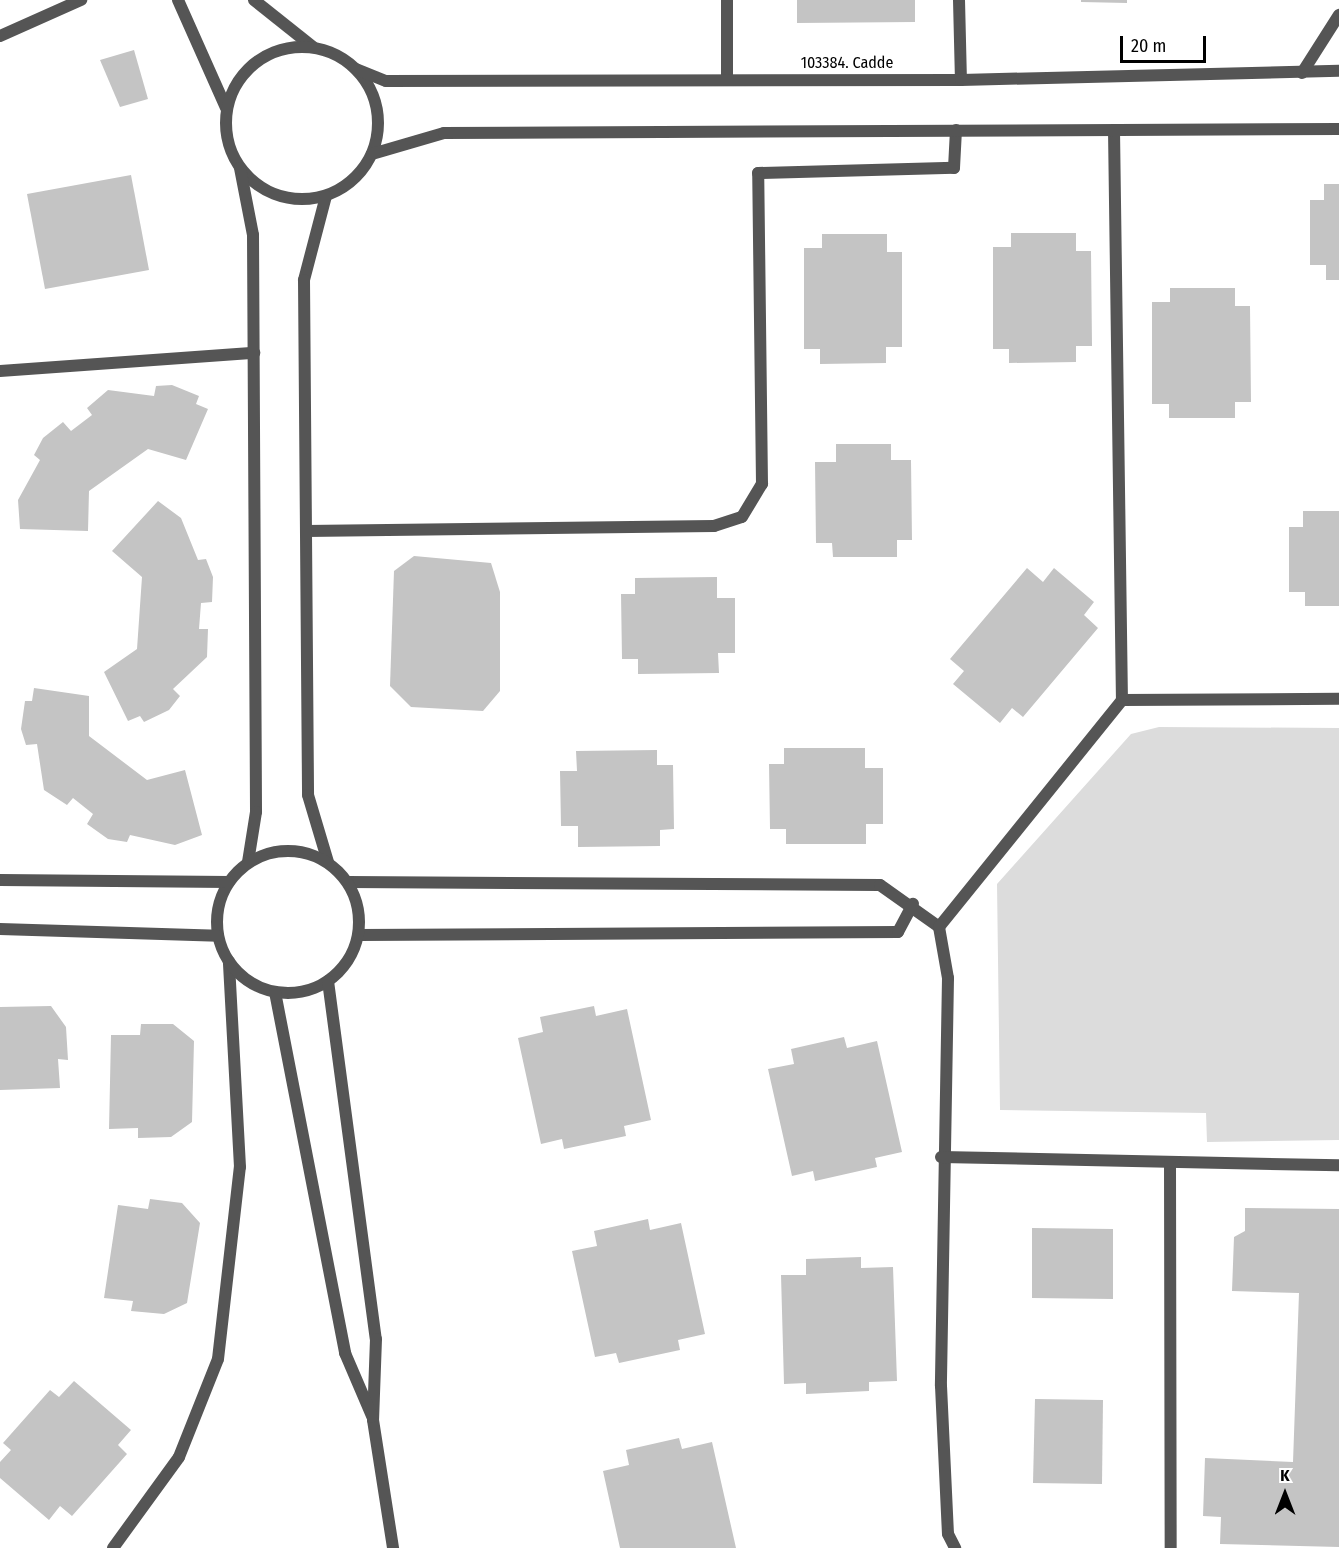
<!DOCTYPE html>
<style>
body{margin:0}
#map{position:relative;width:1339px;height:1548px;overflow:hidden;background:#fff;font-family:"Fira Sans Condensed",sans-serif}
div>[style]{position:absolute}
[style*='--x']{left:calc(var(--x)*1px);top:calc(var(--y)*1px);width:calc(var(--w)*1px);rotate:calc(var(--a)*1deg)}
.green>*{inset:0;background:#dcdcdc}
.building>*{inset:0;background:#c4c4c4}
.service>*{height:12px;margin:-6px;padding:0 6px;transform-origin:6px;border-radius:6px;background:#555}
.minor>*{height:12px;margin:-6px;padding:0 6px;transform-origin:6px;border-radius:6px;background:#555}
.tertiary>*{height:12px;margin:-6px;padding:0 6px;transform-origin:6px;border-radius:6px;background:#555}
.tertiary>.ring{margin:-6px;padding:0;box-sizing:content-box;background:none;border:12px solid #555;border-radius:50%}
span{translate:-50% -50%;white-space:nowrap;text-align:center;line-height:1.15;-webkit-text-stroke:4.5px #fff;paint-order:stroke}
.street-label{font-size:16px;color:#000}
.north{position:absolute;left:1255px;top:1464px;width:60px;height:60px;-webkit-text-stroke:4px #fff;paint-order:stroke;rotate:0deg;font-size:16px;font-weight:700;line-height:24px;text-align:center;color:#000}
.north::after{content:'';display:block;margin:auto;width:21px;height:27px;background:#000;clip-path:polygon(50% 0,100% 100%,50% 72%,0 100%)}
.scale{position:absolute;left:1120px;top:36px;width:86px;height:27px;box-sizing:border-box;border:3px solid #000;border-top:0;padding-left:8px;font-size:18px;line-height:21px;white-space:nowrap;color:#000;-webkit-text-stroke:4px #fff;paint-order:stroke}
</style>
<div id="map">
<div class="green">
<i style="clip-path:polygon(1159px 727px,1339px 728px,1339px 1140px,1207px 1142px,1206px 1113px,1000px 1110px,997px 884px,1131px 734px)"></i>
</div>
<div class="building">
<i style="clip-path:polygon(797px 0,915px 0,915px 22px,797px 23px)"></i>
<i style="clip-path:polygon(1081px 0,1127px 0,1127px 3px,1081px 2px)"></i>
<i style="clip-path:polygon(134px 50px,148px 99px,120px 107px,100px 60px)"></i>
<i style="clip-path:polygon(131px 175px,149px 270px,45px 289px,27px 194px)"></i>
<i style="clip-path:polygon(1324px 184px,1339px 184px,1339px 280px,1326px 280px,1326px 265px,1310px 265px,1310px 200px,1324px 200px)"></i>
<i style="clip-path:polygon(1011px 233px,1076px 233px,1076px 251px,1091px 251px,1092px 346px,1076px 346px,1076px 362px,1009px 363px,1009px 349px,993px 349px,993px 247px,1011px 247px)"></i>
<i style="clip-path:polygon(822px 234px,887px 234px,887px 252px,902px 252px,902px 347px,886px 347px,886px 363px,820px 364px,820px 349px,804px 349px,804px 248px,822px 248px)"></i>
<i style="clip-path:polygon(1170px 288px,1235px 288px,1235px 306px,1250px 306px,1251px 402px,1235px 402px,1235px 418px,1169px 418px,1169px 404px,1152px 404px,1152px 302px,1170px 302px)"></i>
<i style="clip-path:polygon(172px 385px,199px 396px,196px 404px,208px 409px,186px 460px,148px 449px,89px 491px,88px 531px,20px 529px,18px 500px,40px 460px,34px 455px,43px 438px,63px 422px,71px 431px,92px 415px,87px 408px,108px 390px,154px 396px,156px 386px)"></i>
<i style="clip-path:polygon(836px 444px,891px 444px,891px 460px,911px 460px,912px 540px,897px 540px,897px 557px,833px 557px,832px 543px,816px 543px,815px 462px,836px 462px)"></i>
<i style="clip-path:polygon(158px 501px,181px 518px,198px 560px,206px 559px,213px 577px,212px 602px,201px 603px,199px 629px,208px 629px,207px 657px,173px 689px,180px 696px,169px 710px,144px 722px,140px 716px,128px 721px,104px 672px,137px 649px,142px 577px,112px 551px)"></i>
<i style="clip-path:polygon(1303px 511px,1339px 511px,1339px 606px,1305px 606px,1305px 592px,1289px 592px,1289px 527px,1303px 527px)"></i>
<i style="clip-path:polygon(414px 556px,491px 563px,500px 592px,500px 691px,483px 711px,411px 707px,390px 686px,394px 571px)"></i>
<i style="clip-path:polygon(1027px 568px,1043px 582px,1054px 568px,1094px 602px,1084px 615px,1098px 628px,1023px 717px,1012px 708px,1000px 723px,953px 684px,964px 671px,950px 659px)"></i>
<i style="clip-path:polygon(717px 577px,717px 598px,735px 598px,735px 653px,718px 653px,719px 673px,638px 674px,638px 659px,622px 659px,621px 594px,635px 594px,635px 578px)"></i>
<i style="clip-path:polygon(34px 688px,89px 696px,89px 736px,147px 780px,185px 770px,202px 835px,175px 845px,130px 835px,127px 842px,108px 839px,87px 824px,93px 814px,73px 798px,67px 805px,44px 790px,37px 744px,26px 745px,21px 729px,25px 701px,32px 701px)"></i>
<i style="clip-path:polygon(784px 748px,865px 748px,865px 768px,883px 768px,883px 824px,866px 824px,866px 844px,786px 844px,786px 829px,770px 829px,769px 764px,784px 764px)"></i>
<i style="clip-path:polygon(657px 750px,657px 765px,673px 765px,674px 829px,660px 830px,660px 846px,578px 847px,578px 826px,561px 826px,560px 771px,577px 771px,576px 751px)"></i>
<i style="clip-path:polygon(51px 1006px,66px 1027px,68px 1060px,58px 1059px,60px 1088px,0 1090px,0 1007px)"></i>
<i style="clip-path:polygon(594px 1006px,596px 1016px,627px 1009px,651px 1120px,624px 1126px,626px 1136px,564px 1149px,562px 1139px,541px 1144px,518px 1038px,543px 1032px,540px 1017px)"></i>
<i style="clip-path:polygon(141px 1024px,173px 1024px,194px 1041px,192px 1122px,171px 1137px,138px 1138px,138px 1128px,109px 1129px,111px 1035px,140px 1035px)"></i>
<i style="clip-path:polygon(844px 1037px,847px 1048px,877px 1041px,902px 1152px,875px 1158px,877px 1167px,815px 1181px,813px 1171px,792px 1176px,768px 1069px,794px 1064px,791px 1049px)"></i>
<i style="clip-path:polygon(150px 1199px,182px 1203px,200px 1223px,187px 1303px,164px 1314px,131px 1311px,133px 1301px,104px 1298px,118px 1205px,148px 1209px)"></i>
<i style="clip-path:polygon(1245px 1208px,1339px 1209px,1339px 1547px,1220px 1544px,1221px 1517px,1203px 1516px,1205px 1458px,1293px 1462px,1299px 1293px,1232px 1291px,1234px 1237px,1245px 1231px)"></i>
<i style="clip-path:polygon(648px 1219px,650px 1230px,681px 1223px,705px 1334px,678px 1340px,680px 1350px,619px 1363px,616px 1353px,595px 1357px,572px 1251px,597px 1246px,594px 1231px)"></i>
<i style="clip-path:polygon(1032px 1228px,1113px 1229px,1113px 1299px,1032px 1298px)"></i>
<i style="clip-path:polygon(861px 1257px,861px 1268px,893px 1267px,897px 1381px,869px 1382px,869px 1391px,806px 1394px,806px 1383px,784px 1384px,781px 1275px,806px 1275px,806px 1259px)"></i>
<i style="clip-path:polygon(74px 1381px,131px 1430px,118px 1445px,127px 1454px,72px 1516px,60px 1506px,49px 1520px,0 1478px,0 1462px,11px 1450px,3px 1443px,50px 1390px,59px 1397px)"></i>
<i style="clip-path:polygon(1035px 1399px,1103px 1400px,1102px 1484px,1033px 1483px)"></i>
<i style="clip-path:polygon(679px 1438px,682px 1449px,712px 1442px,736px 1548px,620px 1548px,603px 1471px,629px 1465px,626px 1450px)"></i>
</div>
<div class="service">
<i style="--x:727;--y:80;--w:80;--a:-90"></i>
</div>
<div class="minor">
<i style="--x:959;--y:0;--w:80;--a:88.6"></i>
<i style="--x:0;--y:36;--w:89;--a:-24"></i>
<i style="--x:1114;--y:130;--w:570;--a:89.2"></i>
<i style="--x:0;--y:371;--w:255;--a:-4.1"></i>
<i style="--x:306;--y:531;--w:408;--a:-0.7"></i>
<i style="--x:714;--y:526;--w:29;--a:-18"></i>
<i style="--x:742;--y:517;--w:39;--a:-59"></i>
<i style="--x:762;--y:484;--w:311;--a:-90.7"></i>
<i style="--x:758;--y:173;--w:196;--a:-1.5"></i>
<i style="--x:954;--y:168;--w:38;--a:-87"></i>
<i style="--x:348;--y:882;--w:532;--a:0.32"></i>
<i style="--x:880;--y:885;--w:72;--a:35.4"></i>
<i style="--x:939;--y:927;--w:52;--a:80"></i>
<i style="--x:948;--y:978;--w:408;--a:91"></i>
<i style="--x:941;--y:1386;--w:148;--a:87.3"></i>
<i style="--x:948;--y:1534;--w:16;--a:63"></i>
<i style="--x:939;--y:927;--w:292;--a:-51.1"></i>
<i style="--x:1122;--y:700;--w:217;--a:-0.3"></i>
<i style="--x:359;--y:935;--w:539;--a:-0.32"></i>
<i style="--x:898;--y:932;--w:32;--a:-62"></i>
<i style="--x:941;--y:1157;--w:398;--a:1.2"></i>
<i style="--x:1170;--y:1163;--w:385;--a:89.9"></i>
<i style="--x:113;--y:1548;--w:112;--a:-54"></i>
<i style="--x:179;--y:1457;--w:105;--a:-68.3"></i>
<i style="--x:218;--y:1359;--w:193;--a:-83.5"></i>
<i style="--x:240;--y:1167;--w:206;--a:-93.1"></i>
</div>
<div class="tertiary">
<i style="--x:178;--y:0;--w:118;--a:66"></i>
<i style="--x:254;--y:0;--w:75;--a:38.5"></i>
<i class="ring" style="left:226px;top:47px;width:140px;height:140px"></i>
<i style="--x:356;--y:69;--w:32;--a:22"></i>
<i style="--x:386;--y:81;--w:575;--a:-0.1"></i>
<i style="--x:961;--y:80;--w:378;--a:-1.4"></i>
<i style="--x:1302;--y:73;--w:69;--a:-57.5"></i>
<i style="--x:372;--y:154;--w:75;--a:-16.3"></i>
<i style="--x:444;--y:133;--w:895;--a:-0.26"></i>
<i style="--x:240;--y:168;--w:68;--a:79"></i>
<i style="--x:253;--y:235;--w:577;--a:89.7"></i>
<i style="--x:256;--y:812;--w:51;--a:99.1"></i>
<i style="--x:326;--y:196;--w:87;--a:104.7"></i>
<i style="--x:304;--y:280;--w:515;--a:89.55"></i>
<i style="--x:308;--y:795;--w:70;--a:73.4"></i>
<i class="ring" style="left:217px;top:851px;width:130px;height:130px"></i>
<i style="--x:0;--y:880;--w:229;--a:0.5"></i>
<i style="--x:0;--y:929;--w:218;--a:1.8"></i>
<i style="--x:328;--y:981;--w:361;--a:82.4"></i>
<i style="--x:376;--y:1339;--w:81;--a:92.1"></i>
<i style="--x:373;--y:1420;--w:130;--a:81.1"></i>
<i style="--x:275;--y:992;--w:368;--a:79"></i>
<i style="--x:345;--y:1353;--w:69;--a:66.8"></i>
</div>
<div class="street-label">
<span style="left:847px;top:63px">103384. Cadde</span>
</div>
<div class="north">K</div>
<div class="scale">20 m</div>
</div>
